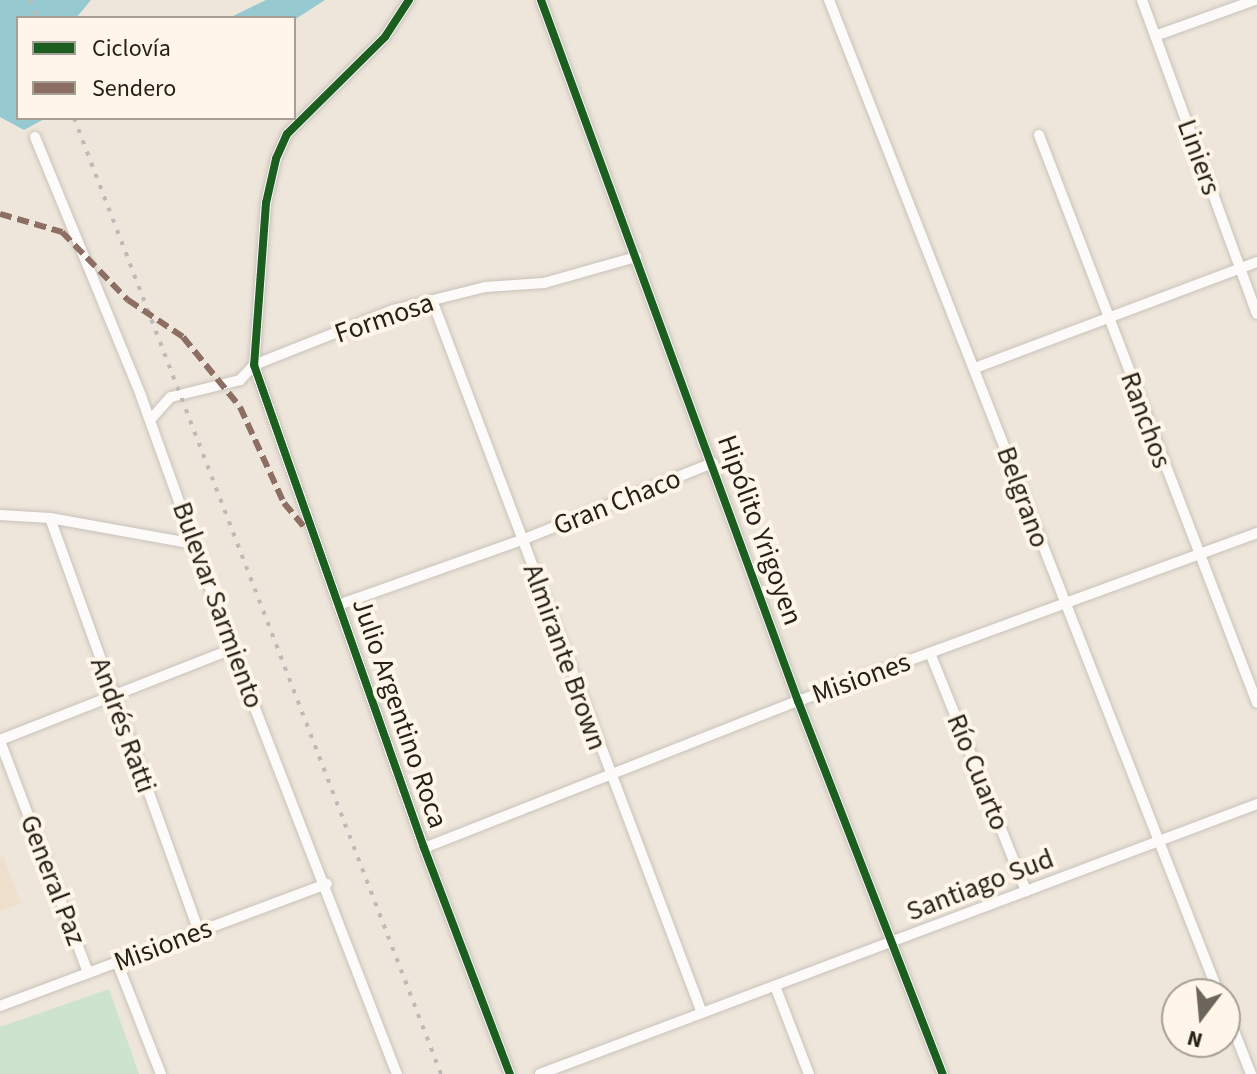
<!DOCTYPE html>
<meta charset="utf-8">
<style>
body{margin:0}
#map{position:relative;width:1257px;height:1074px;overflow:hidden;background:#eee6db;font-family:"Source Sans 3",sans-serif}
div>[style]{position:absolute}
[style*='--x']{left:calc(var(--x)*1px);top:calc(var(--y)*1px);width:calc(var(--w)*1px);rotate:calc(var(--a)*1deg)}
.built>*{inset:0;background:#efe0cd}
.green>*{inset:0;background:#cde3cb}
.water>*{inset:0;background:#96c9d0}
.roads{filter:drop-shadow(0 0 2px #c8c2b9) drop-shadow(0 0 2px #c8c2b9)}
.minor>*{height:10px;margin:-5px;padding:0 5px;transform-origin:5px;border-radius:5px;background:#fcfbfa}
.rail>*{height:4px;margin-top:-2px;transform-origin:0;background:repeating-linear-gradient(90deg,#bdbbb7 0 4px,transparent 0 12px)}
.quiet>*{height:6px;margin-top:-3px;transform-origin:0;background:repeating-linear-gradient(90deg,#8d6e63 0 12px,transparent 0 18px)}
.cycleway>*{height:8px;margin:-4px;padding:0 4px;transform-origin:4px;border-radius:4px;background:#1b5e20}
span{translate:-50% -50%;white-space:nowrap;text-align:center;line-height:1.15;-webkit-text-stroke:8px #fff5e9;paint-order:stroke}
.street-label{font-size:28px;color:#241f17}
.legend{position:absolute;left:16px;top:16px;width:280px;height:104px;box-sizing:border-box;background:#fff5e9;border:2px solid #a79f95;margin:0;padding:10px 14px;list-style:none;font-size:24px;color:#241f17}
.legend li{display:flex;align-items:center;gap:16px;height:40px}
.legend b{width:40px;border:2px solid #a79f95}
.north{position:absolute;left:1161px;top:978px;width:80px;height:80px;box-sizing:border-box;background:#fff5e9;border:2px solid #a79f95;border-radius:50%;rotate:196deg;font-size:22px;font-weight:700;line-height:32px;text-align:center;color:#241f17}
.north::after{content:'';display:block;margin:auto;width:28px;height:36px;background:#6b655c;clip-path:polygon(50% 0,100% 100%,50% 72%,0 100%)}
</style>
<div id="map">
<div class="built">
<i style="clip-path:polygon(3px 856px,21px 904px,0 911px,0 857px)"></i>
</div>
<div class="green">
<i style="clip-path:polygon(109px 989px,139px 1074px,0 1074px,0 1027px)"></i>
</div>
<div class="water">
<i style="clip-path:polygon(0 0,91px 0,76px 18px,18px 18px,18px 118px,46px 118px,24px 130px,0 117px)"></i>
<i style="clip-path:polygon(266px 0,325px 0,294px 20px,229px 18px)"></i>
</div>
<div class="roads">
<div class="minor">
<i style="--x:409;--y:0;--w:44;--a:123"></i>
<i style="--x:385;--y:37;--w:138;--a:135.3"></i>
<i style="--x:287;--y:134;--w:27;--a:114"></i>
<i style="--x:276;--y:159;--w:45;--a:102.8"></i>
<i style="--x:266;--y:203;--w:162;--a:94.2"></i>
<i style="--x:254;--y:365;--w:512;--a:70.61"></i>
<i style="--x:424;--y:848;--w:242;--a:69.2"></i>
<i style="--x:541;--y:0;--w:747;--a:69.87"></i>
<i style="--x:798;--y:701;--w:400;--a:68.8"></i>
<i style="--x:829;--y:0;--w:1068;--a:68.58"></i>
<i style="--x:1142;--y:0;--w:334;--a:69.9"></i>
<i style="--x:1155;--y:36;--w:106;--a:-19.8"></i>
<i style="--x:1039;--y:135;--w:608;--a:69"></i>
<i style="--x:35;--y:137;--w:280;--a:67.7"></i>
<i style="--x:141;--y:396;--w:269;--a:70.2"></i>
<i style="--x:232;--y:649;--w:456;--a:68.8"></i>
<i style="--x:432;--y:300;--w:762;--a:69.26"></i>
<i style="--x:975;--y:368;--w:301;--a:-20.6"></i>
<i style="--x:150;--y:420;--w:31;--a:-48"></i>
<i style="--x:171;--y:397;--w:71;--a:-13.8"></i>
<i style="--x:240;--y:380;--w:21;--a:-47"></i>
<i style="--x:254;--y:365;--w:149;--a:-21.6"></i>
<i style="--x:393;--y:310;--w:95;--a:-14"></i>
<i style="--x:485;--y:287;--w:59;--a:-3.9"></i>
<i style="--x:544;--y:283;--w:96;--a:-15.8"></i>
<i style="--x:0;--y:515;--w:50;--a:3.4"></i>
<i style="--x:50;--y:518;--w:147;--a:10.2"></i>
<i style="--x:50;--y:518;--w:440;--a:70.2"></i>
<i style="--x:338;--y:605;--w:195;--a:-19.5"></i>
<i style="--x:522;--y:540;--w:206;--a:-22"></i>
<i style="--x:930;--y:653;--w:257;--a:68"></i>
<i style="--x:0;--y:740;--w:249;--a:-21.4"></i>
<i style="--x:0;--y:741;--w:248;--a:69.2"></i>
<i style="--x:424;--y:848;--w:402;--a:-21.5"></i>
<i style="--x:798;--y:701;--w:489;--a:-20.1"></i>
<i style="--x:117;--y:962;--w:120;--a:68.6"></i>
<i style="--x:775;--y:986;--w:94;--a:68.9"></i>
<i style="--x:0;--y:1006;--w:349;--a:-20.5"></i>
<i style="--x:1225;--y:1008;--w:71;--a:68.5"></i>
<i style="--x:540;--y:1074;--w:766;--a:-20.63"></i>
</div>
</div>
<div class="rail">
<i style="--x:30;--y:0;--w:19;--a:69"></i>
<i style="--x:74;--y:118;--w:1024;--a:69"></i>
</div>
<div class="quiet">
<i style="--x:0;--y:214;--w:65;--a:16.2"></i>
<i style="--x:62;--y:232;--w:95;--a:45.9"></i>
<i style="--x:128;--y:300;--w:66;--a:33.9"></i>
<i style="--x:183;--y:337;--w:90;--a:50.8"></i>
<i style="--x:240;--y:407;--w:106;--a:65.4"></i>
<i style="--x:284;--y:503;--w:34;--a:50"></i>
</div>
<div class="cycleway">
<i style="--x:409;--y:0;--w:44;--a:123"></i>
<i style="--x:385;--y:37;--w:138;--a:135.3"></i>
<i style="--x:287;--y:134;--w:27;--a:114"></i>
<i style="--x:276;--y:159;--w:45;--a:102.8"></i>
<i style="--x:266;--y:203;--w:162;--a:94.2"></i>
<i style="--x:254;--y:365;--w:512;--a:70.61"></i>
<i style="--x:424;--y:848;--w:242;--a:69.2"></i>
<i style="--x:541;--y:0;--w:747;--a:69.87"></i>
<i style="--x:798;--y:701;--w:400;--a:68.8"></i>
</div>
<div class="street-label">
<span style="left:1199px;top:157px;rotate:70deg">Liniers</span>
<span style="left:384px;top:318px;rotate:-19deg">Formosa</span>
<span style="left:1146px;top:420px;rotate:70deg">Ranchos</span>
<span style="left:1023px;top:497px;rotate:70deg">Belgrano</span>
<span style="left:617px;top:502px;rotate:-22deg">Gran Chaco</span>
<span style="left:760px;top:530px;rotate:70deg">Hipólito Yrigoyen</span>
<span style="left:218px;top:605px;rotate:70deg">Bulevar Sarmiento</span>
<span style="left:565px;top:657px;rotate:70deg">Almirante Brown</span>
<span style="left:861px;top:678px;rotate:-20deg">Misiones</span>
<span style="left:400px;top:713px;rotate:71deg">Julio Argentino Roca</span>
<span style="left:123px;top:725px;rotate:70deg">Andrés Ratti</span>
<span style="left:978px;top:772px;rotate:68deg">Río Cuarto</span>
<span style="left:53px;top:880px;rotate:69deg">General Paz</span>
<span style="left:980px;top:885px;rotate:-21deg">Santiago Sud</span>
<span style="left:163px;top:945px;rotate:-21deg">Misiones</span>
</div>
<ul class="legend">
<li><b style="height:10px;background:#1b5e20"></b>Ciclovía</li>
<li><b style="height:10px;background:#8d6e63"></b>Sendero</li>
</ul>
<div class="north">N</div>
</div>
